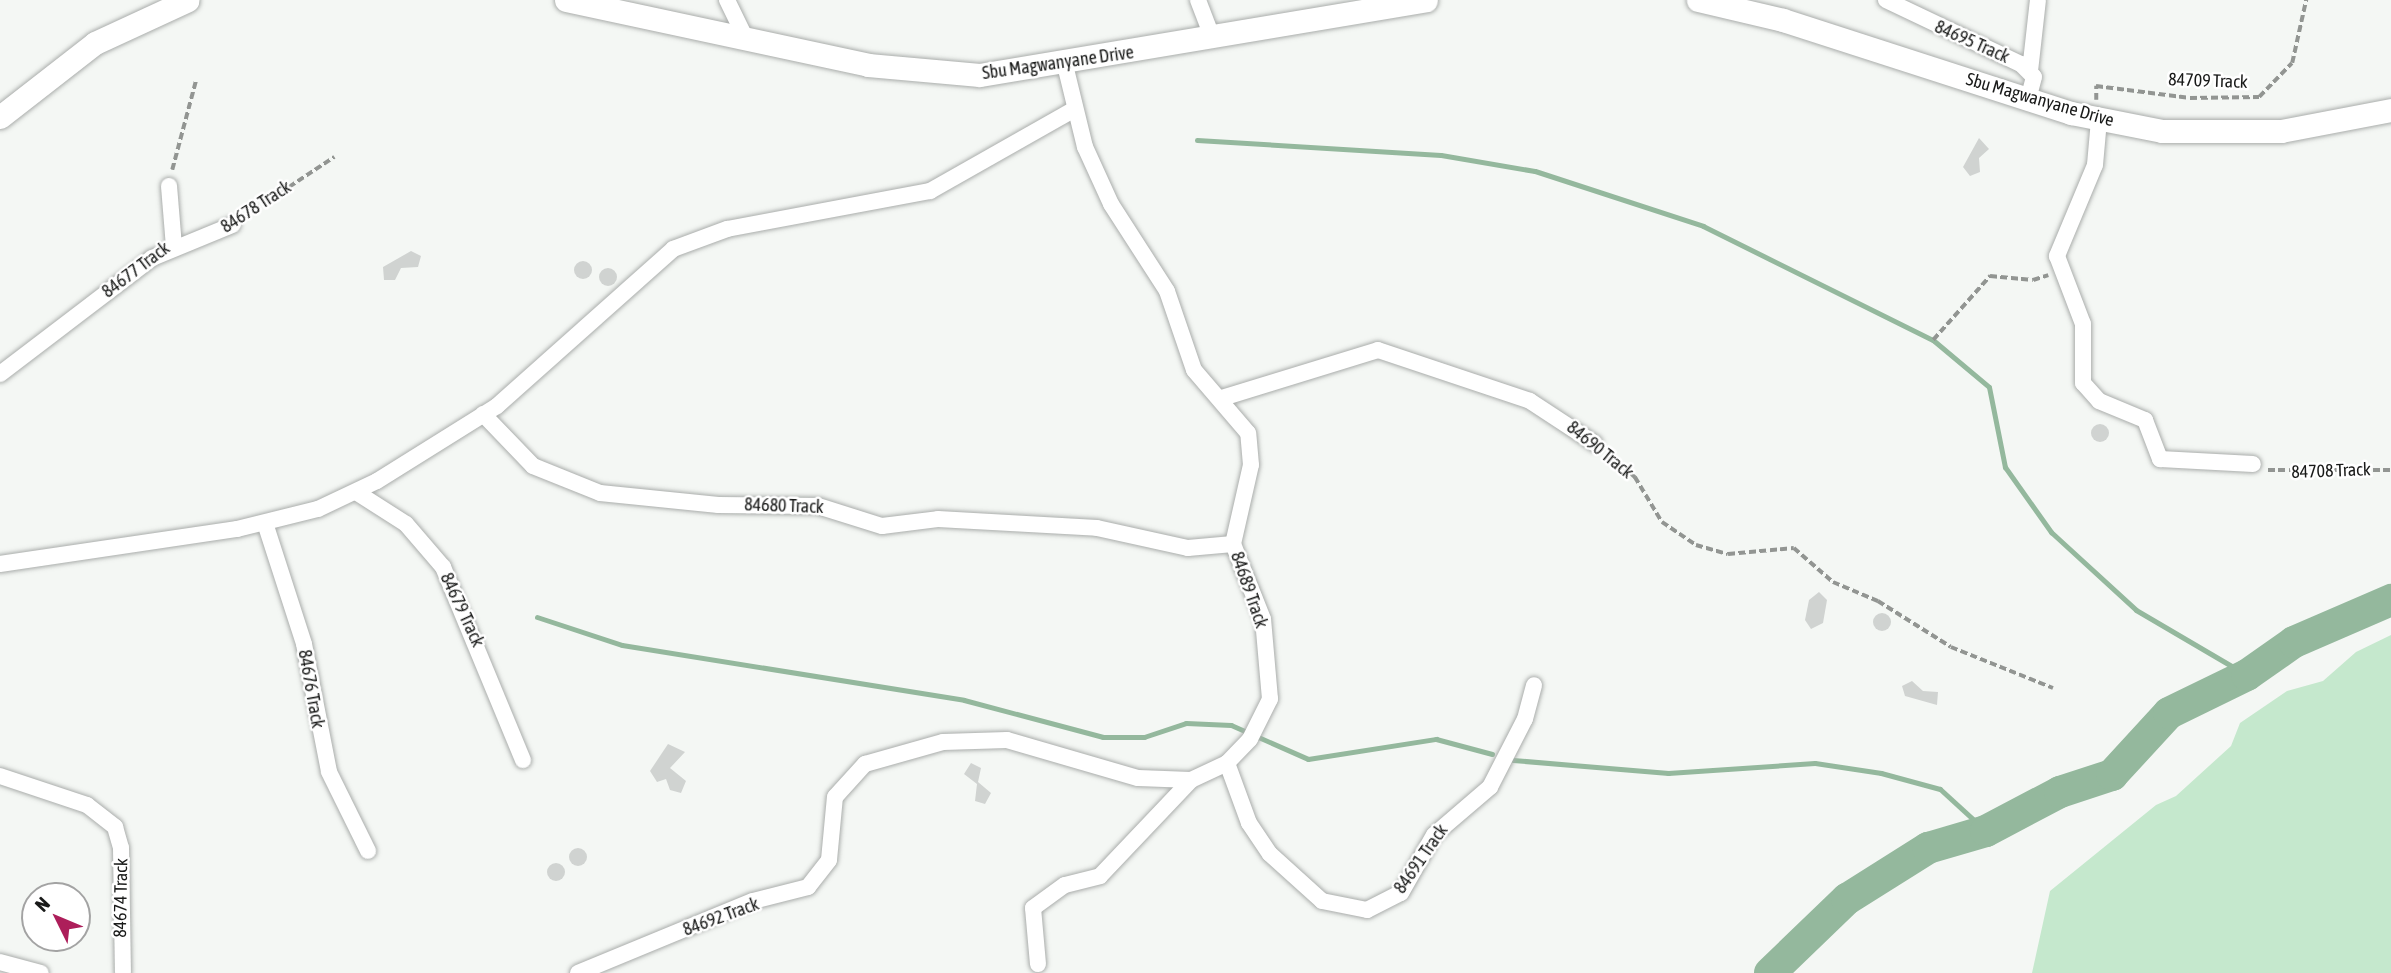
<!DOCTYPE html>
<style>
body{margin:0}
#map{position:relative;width:2391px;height:973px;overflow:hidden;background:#f4f7f4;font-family:"Asap Condensed",sans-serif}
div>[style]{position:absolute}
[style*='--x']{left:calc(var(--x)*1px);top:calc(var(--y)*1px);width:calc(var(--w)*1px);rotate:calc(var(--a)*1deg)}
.green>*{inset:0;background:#c5e8cd}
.stream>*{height:5px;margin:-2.5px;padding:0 2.5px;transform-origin:2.5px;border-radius:2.5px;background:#94b89d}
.river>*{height:32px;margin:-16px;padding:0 16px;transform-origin:16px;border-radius:16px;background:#94b89d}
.building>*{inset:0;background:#d0d3d1}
.round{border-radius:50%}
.path>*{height:3.5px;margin-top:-1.75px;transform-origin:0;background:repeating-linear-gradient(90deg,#929592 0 7px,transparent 0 10.5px)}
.roads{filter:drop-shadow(0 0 2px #aaadab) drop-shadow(0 0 2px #aaadab)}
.minor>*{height:16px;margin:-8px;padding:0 8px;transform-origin:8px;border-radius:8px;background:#fff}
.secondary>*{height:23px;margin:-11.5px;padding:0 11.5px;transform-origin:11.5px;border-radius:11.5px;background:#fff}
span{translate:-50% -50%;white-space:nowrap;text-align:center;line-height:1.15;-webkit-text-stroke:5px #fff;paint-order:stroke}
.street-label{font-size:18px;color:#191a19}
.north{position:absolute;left:21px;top:882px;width:70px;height:70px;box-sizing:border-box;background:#fff;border:2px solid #a3a3a3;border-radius:50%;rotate:313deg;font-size:19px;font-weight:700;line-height:28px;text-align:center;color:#191a19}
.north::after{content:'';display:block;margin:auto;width:24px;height:32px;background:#ad1e5a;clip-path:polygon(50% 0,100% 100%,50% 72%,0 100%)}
</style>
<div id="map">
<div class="green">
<i style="clip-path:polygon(2391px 635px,2391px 973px,2032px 973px,2050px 891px,2156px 805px,2176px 796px,2231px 746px,2240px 723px,2287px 691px,2323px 681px,2356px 652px)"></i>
</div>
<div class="stream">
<i style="--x:1197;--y:140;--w:244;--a:3.5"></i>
<i style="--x:1441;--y:155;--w:95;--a:9.7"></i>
<i style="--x:1535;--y:171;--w:177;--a:18.1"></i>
<i style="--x:1703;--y:226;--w:257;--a:26.4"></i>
<i style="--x:1933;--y:340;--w:73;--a:40"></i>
<i style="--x:1989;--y:387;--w:82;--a:78.7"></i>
<i style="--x:2005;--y:467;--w:80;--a:54.7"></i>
<i style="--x:2051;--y:532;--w:115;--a:42.5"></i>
<i style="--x:2136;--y:610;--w:129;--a:30.4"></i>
<i style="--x:537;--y:617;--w:89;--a:18.2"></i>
<i style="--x:622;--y:645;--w:346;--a:9.1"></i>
<i style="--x:964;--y:700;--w:144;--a:14.9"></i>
<i style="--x:1103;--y:737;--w:41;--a:0"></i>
<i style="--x:1144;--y:737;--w:44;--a:-18.4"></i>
<i style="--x:1186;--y:723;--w:45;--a:2.5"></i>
<i style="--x:1231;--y:725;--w:84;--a:23.8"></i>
<i style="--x:1308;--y:759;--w:130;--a:-8.9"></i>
<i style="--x:1436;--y:739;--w:58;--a:15"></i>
<i style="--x:1513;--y:760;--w:156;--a:4.8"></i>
<i style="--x:1668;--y:773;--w:147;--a:-3.9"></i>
<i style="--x:1815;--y:763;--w:67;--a:8.6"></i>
<i style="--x:1881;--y:773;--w:61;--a:15.2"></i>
<i style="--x:1940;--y:789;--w:62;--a:42.4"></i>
</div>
<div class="river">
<i style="--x:1770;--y:973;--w:107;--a:-43.9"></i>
<i style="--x:1847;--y:899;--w:96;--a:-32.2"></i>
<i style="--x:1928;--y:848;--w:60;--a:-16.3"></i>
<i style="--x:1986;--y:831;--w:84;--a:-27.8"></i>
<i style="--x:2060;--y:792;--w:55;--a:-18.1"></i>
<i style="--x:2112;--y:775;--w:84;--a:-47.4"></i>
<i style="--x:2169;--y:713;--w:87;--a:-26"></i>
<i style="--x:2247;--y:675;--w:57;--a:-35.1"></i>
<i style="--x:2294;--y:642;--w:106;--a:-23.4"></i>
</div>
<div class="building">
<i style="clip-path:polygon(1979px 138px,1989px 149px,1979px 158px,1980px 172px,1970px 176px,1963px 167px)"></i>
<i style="clip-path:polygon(411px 251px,421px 256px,418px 267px,401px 268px,395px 280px,384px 280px,383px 267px)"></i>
<i class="round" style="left:574px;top:261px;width:18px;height:18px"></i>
<i class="round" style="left:599px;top:268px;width:18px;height:18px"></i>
<i class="round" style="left:2091px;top:424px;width:18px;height:18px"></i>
<i style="clip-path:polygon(1819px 592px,1827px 600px,1823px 623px,1811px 629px,1805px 620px,1809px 600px)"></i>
<i class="round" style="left:1873px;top:613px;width:18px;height:18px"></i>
<i style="clip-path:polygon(1912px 681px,1923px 691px,1938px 692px,1937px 705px,1905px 696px,1902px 686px)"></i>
<i style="clip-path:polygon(668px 744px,685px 752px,670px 768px,686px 781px,681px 793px,670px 790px,666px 779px,657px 782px,650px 771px)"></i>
<i style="clip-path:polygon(971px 763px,981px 768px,978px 782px,991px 793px,985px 804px,975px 801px,977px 784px,964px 774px)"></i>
<i class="round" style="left:569px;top:848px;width:18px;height:18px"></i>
<i class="round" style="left:547px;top:863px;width:18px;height:18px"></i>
</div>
<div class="path">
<i style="--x:2096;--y:100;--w:14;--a:-90"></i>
<i style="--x:2096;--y:86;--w:95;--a:7.3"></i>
<i style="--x:2190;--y:98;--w:69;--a:-0.8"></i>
<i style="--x:2259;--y:97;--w:47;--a:-45.9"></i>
<i style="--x:2292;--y:63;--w:65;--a:-77.5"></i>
<i style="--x:172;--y:170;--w:93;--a:-75.1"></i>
<i style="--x:245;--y:216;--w:107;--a:-33.5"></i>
<i style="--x:1933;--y:340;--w:86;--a:-48.3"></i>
<i style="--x:1990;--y:276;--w:43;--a:5.3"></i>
<i style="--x:2033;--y:280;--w:16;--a:-18"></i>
<i style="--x:1607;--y:452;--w:38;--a:42"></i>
<i style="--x:1635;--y:477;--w:52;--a:59"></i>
<i style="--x:1662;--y:522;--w:41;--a:34.1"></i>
<i style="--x:1696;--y:545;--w:33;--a:16"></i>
<i style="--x:1728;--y:554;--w:66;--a:-5.2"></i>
<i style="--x:1794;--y:548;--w:52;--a:41.1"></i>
<i style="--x:1833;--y:582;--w:49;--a:22.9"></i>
<i style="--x:1878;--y:601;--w:86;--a:32.2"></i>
<i style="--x:1951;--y:647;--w:110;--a:21.9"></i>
<i style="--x:2268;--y:470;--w:123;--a:0"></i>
</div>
<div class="roads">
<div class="minor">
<i style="--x:727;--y:0;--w:43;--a:64"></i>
<i style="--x:1198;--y:0;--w:40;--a:69"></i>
<i style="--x:1886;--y:0;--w:149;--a:25.4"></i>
<i style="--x:2021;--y:64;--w:18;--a:45"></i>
<i style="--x:2034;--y:77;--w:23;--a:105"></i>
<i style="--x:2030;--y:71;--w:71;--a:-83.6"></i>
<i style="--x:2099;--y:120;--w:45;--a:95.1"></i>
<i style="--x:2095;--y:165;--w:99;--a:112.7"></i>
<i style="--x:2057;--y:256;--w:73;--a:69.1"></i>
<i style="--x:2083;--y:324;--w:59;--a:90"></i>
<i style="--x:2083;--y:383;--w:24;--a:48"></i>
<i style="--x:2099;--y:401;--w:50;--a:22.4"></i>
<i style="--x:2145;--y:420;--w:42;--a:69"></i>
<i style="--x:2160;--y:459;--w:93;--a:3.1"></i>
<i style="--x:169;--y:186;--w:61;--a:85.3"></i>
<i style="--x:0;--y:374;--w:191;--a:-37.3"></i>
<i style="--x:152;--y:258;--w:87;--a:-22.4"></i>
<i style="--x:1222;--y:398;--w:163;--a:-17.1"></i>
<i style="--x:1378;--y:350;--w:160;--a:18.5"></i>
<i style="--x:1530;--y:401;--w:77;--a:33.3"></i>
<i style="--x:483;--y:414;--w:72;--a:46.1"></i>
<i style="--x:533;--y:466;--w:72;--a:21.9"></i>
<i style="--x:600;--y:493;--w:119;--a:5.8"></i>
<i style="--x:718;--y:505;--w:100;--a:0.6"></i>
<i style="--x:818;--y:506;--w:67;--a:17.4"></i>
<i style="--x:882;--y:526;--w:56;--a:-7.1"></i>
<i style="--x:938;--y:519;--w:159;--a:3.2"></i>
<i style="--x:1097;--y:528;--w:93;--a:12.4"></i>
<i style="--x:1188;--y:548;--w:45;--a:-5.1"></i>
<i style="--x:356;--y:492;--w:59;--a:32.6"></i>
<i style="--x:406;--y:524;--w:57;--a:49.3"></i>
<i style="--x:443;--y:567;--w:209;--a:67.5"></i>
<i style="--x:265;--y:523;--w:127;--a:72.1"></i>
<i style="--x:304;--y:644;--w:130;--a:78.9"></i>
<i style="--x:329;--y:772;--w:88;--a:63.7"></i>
<i style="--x:0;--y:564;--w:240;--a:-8.4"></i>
<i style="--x:237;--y:529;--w:83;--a:-13.9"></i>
<i style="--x:318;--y:509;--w:65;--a:-25.4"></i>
<i style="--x:377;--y:481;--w:142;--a:-32"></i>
<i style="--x:497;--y:406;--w:236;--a:-41.7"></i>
<i style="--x:673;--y:249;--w:58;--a:-20.3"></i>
<i style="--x:727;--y:229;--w:207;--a:-10.6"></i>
<i style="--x:930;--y:191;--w:164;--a:-29.5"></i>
<i style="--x:1227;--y:763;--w:64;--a:69.9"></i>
<i style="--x:1249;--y:823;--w:37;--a:56"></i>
<i style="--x:1270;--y:854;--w:70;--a:42.1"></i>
<i style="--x:1322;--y:901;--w:46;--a:11.3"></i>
<i style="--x:1367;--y:910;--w:38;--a:-27"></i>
<i style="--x:1401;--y:893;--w:67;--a:-60.4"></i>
<i style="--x:1434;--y:835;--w:74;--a:-40.6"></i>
<i style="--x:1490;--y:787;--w:76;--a:-62.8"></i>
<i style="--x:1525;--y:719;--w:35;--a:-75"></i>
<i style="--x:0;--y:776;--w:92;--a:18.4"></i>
<i style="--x:87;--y:805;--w:36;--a:38"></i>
<i style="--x:115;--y:827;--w:22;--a:74"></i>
<i style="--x:121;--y:848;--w:124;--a:89.1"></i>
<i style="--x:0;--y:962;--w:42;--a:15"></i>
<i style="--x:1038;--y:964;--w:56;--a:-95.1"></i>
<i style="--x:1033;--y:908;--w:39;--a:-36"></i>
<i style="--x:1065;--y:885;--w:36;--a:-14"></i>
<i style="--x:1100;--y:876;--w:132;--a:-46.5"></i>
<i style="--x:1191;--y:780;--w:40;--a:-25"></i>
<i style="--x:1227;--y:763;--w:33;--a:-46"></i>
<i style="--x:1250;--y:739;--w:45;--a:-63.4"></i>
<i style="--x:1270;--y:699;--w:80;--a:-95"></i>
<i style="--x:1263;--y:619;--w:81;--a:-111.8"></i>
<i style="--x:1233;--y:544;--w:81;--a:-77.2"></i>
<i style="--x:1251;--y:465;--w:32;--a:-95"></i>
<i style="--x:1248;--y:433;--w:83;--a:-130.6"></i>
<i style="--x:1194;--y:370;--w:83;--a:-108.9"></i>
<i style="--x:1167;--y:291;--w:103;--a:-122.8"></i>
<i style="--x:1111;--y:204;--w:63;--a:-114.5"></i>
<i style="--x:1085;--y:147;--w:84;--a:-103.7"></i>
<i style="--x:578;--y:973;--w:189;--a:-22.4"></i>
<i style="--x:753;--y:901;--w:57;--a:-14.3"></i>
<i style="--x:808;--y:887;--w:34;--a:-52"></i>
<i style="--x:829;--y:860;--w:63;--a:-84.6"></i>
<i style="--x:835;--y:797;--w:45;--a:-47.7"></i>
<i style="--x:865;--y:764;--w:81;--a:-15.8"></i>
<i style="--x:943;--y:742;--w:64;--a:-1.8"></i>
<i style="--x:1007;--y:740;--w:136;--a:16.2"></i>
<i style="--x:1138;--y:778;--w:53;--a:2.2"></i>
</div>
<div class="secondary">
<i style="--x:566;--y:0;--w:309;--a:12.1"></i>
<i style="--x:868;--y:65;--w:112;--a:5.1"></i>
<i style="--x:980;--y:75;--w:452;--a:-9.5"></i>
<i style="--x:1698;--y:0;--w:87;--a:13.2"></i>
<i style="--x:1783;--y:20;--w:303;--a:17.9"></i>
<i style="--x:2071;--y:113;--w:93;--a:11.2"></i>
<i style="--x:2162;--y:131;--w:119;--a:0"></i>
<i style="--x:2281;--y:131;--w:112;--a:-10.8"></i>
<i style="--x:0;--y:117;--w:120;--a:-37.9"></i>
<i style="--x:95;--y:43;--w:102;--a:-24.8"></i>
</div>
</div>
<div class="street-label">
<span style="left:1972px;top:42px;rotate:24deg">84695 Track</span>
<span style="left:1058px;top:63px;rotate:-8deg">Sbu Magwanyane Drive</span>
<span style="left:2208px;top:81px;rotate:2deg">84709 Track</span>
<span style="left:2040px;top:100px;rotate:16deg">Sbu Magwanyane Drive</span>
<span style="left:256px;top:207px;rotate:-33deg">84678 Track</span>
<span style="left:136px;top:270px;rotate:-37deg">84677 Track</span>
<span style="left:1600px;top:450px;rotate:39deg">84690 Track</span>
<span style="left:2331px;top:471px;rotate:-2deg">84708 Track</span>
<span style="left:784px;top:506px;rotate:2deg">84680 Track</span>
<span style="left:1249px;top:590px;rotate:71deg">84689 Track</span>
<span style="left:462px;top:610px;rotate:65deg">84679 Track</span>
<span style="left:311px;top:689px;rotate:80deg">84676 Track</span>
<span style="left:1421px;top:859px;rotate:-55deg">84691 Track</span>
<span style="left:121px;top:898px;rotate:-89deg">84674 Track</span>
<span style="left:721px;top:917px;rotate:-20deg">84692 Track</span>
</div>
<div class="north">N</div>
</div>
